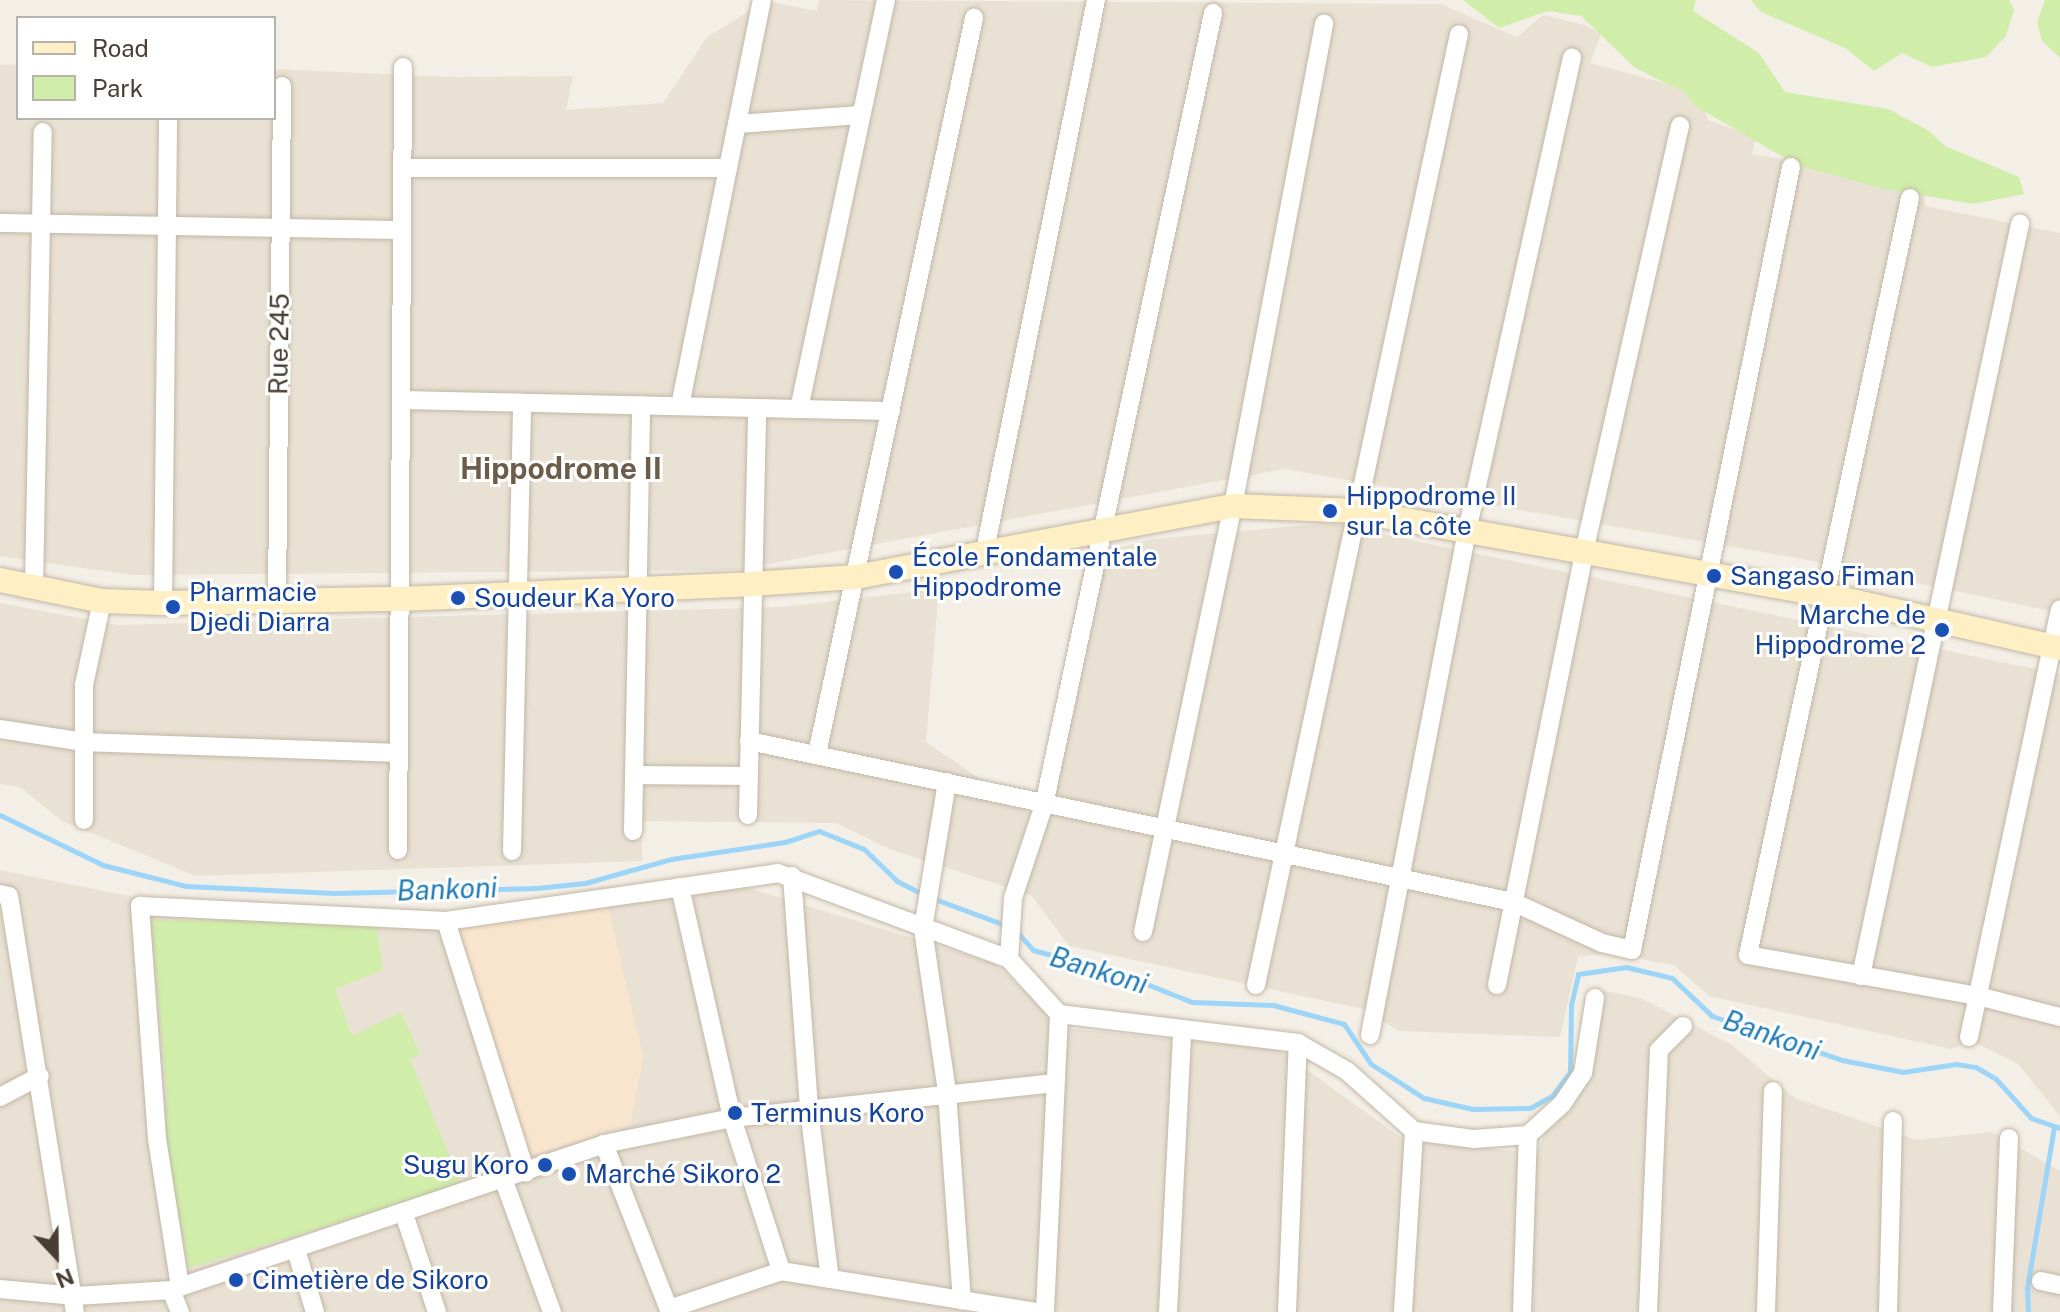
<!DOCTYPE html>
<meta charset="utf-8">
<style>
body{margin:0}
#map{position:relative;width:2060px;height:1312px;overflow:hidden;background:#f4efe6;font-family:"Public Sans",sans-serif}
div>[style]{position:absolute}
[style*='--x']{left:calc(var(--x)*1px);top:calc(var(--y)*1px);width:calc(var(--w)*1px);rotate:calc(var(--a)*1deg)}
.residential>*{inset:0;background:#e9e1d3}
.commercial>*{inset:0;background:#f9e5ce}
.green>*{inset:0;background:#d1edaa}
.stream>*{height:5px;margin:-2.5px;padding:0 2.5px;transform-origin:2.5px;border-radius:2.5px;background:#9cd5f7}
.roads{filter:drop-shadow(0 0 2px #c1b7a7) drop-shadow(0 0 2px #c1b7a7)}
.street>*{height:18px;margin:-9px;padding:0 9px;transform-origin:9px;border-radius:9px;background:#fff}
.secondary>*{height:24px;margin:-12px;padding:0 12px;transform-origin:12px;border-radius:12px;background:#ffefc5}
.dots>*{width:22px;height:22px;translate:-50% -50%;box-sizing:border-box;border:4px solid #fff;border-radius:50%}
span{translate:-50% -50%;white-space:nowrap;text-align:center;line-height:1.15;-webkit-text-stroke:6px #fff;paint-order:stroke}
.street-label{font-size:26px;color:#483f34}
.transit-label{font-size:26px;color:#164399}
.left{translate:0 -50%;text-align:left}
.right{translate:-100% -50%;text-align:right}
.water-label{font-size:28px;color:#227cb5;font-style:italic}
.quarter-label{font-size:30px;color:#6c5d4a;font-weight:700}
.legend{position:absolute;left:16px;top:16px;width:260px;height:104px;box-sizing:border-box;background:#fff;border:2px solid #b6b2ae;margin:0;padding:10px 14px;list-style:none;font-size:24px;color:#483f34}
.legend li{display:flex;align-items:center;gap:16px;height:40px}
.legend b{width:40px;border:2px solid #b6b2ae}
.north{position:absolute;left:16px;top:1216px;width:80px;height:80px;-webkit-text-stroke:6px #fff;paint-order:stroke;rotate:158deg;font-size:22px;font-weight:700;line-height:32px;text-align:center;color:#483f34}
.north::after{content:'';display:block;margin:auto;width:28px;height:36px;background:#483f34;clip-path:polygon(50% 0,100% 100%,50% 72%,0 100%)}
</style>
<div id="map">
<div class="residential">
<i style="clip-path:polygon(819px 0,1440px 4px,1517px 37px,1543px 15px,1585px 25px,1601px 34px,1590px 63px,1698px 92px,1708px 120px,1756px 137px,1752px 154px,1924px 182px,1925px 206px,2060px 233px,2060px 613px,1797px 558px,1284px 469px,735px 570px,132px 575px,0 556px,0 65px,18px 64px,18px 118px,274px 118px,274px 69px,447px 77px,573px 76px,566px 110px,663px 103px,707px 37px,766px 1px,817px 11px)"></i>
<i style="clip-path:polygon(1329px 523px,2060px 674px,2060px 1116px,2018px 1064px,1972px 1041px,1951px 1049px,1709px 996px,1674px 965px,1607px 953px,1578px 957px,1560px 1037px,1399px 1031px,1363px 1009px,1069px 946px,1031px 895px,892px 850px,836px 823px,642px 821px,642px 861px,196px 876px,62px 821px,20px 787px,0 784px,0 603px,117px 625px,782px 607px,939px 589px,926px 742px,1034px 816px,1086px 556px,1153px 539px)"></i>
<i style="clip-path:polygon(0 870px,154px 901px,448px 924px,720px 879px,994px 963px,1065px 1028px,1279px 1050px,1406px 1141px,1537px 1153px,1604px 991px,1641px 998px,1732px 1045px,1795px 1098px,1917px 1140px,1992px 1132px,2060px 1171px,2060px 1312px,0 1312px)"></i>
</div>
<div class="commercial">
<i style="clip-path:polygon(605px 894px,643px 1057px,630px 1126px,529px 1156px,459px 928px)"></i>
</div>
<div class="green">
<i style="clip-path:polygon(1463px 0,1696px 0,1693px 11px,1759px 53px,1785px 92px,1888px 109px,1929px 131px,1945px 146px,2019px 177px,2024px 194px,1974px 204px,1884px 189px,1797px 165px,1695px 106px,1686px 93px,1635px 68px,1581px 16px,1548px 11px,1499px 28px)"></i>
<i style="clip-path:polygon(1751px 0,2009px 0,2014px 10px,2006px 36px,1986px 57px,1932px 67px,1902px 53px,1874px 71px,1845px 48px,1761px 12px)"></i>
<i style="clip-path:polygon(2045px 0,2060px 0,2060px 58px,2042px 41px,2037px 22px)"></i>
<i style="clip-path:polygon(151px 920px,376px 922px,383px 970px,335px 989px,352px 1036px,401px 1012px,420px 1055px,410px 1059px,461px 1185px,189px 1268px,164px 1139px,167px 1095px)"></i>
</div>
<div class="stream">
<i style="--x:0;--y:815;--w:114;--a:25.9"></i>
<i style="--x:103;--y:865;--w:86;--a:14.2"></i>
<i style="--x:186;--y:886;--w:149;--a:2.7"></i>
<i style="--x:335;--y:893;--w:202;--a:-1.4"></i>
<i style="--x:537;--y:888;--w:48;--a:-5.9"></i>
<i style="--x:585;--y:883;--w:89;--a:-15.6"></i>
<i style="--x:671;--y:859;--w:115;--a:-8.5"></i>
<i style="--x:785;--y:842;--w:36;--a:-18"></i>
<i style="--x:819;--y:831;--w:48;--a:21.8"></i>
<i style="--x:864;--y:849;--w:46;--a:44.1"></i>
<i style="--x:897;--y:881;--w:29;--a:27"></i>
<i style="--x:932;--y:898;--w:78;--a:20.3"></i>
<i style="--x:1017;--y:932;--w:24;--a:48"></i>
<i style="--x:1033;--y:950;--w:94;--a:15.4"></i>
<i style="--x:1124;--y:975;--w:73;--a:21.7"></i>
<i style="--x:1192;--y:1002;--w:81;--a:2.1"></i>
<i style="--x:1273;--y:1005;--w:73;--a:15"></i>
<i style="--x:1344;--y:1024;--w:48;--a:56"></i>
<i style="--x:1371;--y:1064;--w:63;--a:32.7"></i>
<i style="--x:1424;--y:1098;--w:50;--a:12.7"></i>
<i style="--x:1473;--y:1109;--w:57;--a:-1"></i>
<i style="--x:1530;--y:1108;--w:25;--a:-29"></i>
<i style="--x:1552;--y:1096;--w:30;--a:-53"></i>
<i style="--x:1570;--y:1072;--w:67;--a:-89.1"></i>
<i style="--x:1571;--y:1005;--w:32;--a:-77"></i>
<i style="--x:1578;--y:974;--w:49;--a:-8.3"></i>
<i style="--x:1626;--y:967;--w:47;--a:13.4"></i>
<i style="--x:1672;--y:978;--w:55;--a:43.5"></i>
<i style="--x:1712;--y:1016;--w:137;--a:18.7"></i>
<i style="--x:1842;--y:1060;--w:62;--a:11.1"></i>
<i style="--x:1903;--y:1072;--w:54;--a:-8.6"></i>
<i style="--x:1956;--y:1064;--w:20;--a:9"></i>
<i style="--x:1976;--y:1067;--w:23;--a:31"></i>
<i style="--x:1996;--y:1079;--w:52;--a:48.1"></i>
<i style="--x:2031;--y:1118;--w:31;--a:19"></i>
<i style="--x:2028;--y:1312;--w:24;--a:-92"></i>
<i style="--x:2027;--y:1288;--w:164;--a:-80.5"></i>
</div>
<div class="roads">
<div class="street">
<i style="--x:737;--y:124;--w:124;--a:-4.2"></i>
<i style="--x:402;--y:168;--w:326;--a:0"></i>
<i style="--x:1910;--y:198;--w:774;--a:102.08"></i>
<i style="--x:1748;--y:955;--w:234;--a:10.1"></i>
<i style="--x:1978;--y:996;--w:85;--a:14.4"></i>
<i style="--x:0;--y:223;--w:402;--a:1"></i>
<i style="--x:401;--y:400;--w:490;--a:1.3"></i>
<i style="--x:680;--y:406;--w:414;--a:-78.6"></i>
<i style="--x:799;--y:409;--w:418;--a:-78"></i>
<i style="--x:984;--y:555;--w:566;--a:-78.59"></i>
<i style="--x:34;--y:587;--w:455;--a:-88.9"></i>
<i style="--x:277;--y:602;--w:516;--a:-89.44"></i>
<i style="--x:163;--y:603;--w:485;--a:-89.4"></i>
<i style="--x:0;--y:729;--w:85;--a:8.8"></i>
<i style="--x:84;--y:742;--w:57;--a:-90"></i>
<i style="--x:84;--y:685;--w:86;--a:-77.9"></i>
<i style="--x:749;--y:741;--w:781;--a:11.9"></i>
<i style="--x:1513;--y:902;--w:98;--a:24.7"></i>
<i style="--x:1602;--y:943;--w:31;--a:13"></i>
<i style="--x:1632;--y:950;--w:799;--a:-78.52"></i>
<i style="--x:817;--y:754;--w:753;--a:-77.96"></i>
<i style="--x:634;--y:775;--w:114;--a:0.5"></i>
<i style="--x:947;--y:782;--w:149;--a:99.3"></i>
<i style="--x:923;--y:929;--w:165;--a:81.6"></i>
<i style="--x:947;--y:1092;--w:209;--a:85.9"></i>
<i style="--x:748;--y:815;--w:407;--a:-88.7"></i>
<i style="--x:84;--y:820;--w:78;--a:-90"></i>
<i style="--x:84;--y:742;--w:315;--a:2"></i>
<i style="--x:633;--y:831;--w:426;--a:-88.9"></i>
<i style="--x:398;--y:850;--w:783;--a:-89.63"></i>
<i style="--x:512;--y:851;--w:448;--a:-88.7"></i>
<i style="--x:792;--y:876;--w:234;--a:85.8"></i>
<i style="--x:809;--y:1109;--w:171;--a:83"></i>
<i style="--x:680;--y:887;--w:237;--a:77.3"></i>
<i style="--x:732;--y:1118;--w:161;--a:72.2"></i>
<i style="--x:0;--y:894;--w:9;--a:13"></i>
<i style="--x:9;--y:896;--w:421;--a:81"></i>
<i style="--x:446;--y:921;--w:264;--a:72.4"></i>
<i style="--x:1143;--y:932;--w:435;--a:-78.1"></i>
<i style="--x:1233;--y:506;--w:491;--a:-79.3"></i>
<i style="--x:1009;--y:959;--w:61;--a:-86.2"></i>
<i style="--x:1013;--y:898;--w:98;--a:-71.6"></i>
<i style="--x:1044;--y:805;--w:810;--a:-77.95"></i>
<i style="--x:1861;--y:976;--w:769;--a:-78.06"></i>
<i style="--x:1256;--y:985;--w:972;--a:-77.95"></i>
<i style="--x:1497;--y:985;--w:442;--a:-78.6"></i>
<i style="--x:1584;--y:552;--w:437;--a:-77.3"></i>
<i style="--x:1370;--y:1035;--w:513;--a:-79.11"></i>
<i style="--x:1467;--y:531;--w:485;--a:-77.5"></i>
<i style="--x:1969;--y:1037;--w:437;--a:-78"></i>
<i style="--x:0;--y:1097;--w:45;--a:-27.7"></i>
<i style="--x:604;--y:1144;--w:180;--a:68.6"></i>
<i style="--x:504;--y:1181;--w:140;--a:69.9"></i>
<i style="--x:404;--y:1214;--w:103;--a:71.4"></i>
<i style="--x:296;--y:1250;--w:65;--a:73"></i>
<i style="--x:2041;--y:1281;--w:19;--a:12"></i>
<i style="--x:180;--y:1287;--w:151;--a:-98.8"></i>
<i style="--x:157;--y:1138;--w:233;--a:-94.2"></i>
<i style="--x:140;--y:906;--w:306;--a:2.8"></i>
<i style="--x:446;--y:921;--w:335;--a:-8.2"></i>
<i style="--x:778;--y:873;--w:246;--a:20.4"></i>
<i style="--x:1009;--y:959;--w:74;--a:47.7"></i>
<i style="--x:1059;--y:1014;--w:241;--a:6.9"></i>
<i style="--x:1298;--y:1043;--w:56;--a:29.7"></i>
<i style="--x:1347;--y:1071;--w:90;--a:41.8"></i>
<i style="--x:1414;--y:1131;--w:61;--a:7.6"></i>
<i style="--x:1474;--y:1139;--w:54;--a:-4.2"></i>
<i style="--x:1528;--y:1135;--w:46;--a:-42.4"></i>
<i style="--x:1562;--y:1104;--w:37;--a:-56"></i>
<i style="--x:1583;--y:1073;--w:76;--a:-80.9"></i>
<i style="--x:0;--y:1289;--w:76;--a:5.3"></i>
<i style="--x:76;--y:1296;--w:95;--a:-3.6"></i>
<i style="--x:171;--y:1290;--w:457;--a:-18.6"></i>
<i style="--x:604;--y:1144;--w:131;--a:-11.5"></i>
<i style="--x:732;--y:1118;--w:325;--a:-6.2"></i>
<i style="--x:171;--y:1290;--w:24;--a:68"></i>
<i style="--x:669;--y:1309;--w:118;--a:-18.7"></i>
<i style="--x:781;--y:1271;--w:258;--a:9.1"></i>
<i style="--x:1045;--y:1312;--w:298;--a:-87.3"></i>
<i style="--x:1168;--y:1312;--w:281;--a:-87.1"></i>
<i style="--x:1287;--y:1312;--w:269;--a:-87.7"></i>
<i style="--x:1403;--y:1312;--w:181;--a:-86.5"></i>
<i style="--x:1522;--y:1312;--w:177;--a:-88.1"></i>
<i style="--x:1648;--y:1312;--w:262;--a:-87.6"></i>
<i style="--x:1659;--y:1050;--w:34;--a:-45"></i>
<i style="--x:1766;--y:1312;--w:221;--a:-88.2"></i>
<i style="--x:1888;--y:1312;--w:191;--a:-88.5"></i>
<i style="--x:2002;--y:1312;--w:174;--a:-87.7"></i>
</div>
<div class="secondary">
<i style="--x:0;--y:580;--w:104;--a:11.6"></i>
<i style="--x:102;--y:601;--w:61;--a:1.9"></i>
<i style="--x:163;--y:603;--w:237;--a:-1"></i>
<i style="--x:400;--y:599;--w:351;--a:-2.4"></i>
<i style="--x:751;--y:584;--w:105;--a:-3.8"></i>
<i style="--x:856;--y:577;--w:384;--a:-10.7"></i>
<i style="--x:1233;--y:506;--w:122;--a:2.3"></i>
<i style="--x:1355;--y:511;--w:478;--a:10.1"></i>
<i style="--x:1826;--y:595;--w:240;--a:12.8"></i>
</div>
</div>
<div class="dots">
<i style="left:1330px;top:511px;background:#1a4fb4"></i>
<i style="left:896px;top:572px;background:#1a4fb4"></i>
<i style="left:1714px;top:576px;background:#1a4fb4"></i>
<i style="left:458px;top:598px;background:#1a4fb4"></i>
<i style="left:173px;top:607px;background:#1a4fb4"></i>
<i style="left:1942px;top:630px;background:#1a4fb4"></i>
<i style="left:735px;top:1113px;background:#1a4fb4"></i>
<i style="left:545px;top:1165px;background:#1a4fb4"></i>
<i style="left:569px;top:1174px;background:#1a4fb4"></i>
<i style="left:236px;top:1280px;background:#1a4fb4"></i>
</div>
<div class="street-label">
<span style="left:279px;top:344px;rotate:-89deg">Rue 245</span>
</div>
<div class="transit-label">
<span class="left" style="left:1346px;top:511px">Hippodrome II<br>sur la côte</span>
<span class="left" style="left:912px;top:572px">École Fondamentale<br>Hippodrome</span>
<span class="left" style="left:1730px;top:576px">Sangaso Fiman</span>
<span class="left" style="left:189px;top:607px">Pharmacie<br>Djedi Diarra</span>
<span class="left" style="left:474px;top:598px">Soudeur Ka Yoro</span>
<span class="right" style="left:1926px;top:630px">Marche de<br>Hippodrome 2</span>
<span class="left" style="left:751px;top:1113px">Terminus Koro</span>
<span class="right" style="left:529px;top:1165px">Sugu Koro</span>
<span class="left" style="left:585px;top:1174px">Marché Sikoro 2</span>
<span class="left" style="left:252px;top:1280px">Cimetière de Sikoro</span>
</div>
<div class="water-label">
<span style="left:447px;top:889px;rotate:-2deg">Bankoni</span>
<span style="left:1099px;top:970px;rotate:17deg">Bankoni</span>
<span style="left:1772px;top:1035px;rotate:19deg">Bankoni</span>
</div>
<div class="quarter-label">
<span style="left:561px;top:468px">Hippodrome II</span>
</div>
<ul class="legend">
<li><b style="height:10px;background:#ffefc5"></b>Road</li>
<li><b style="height:22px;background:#d1edaa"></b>Park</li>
</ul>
<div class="north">N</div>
</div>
